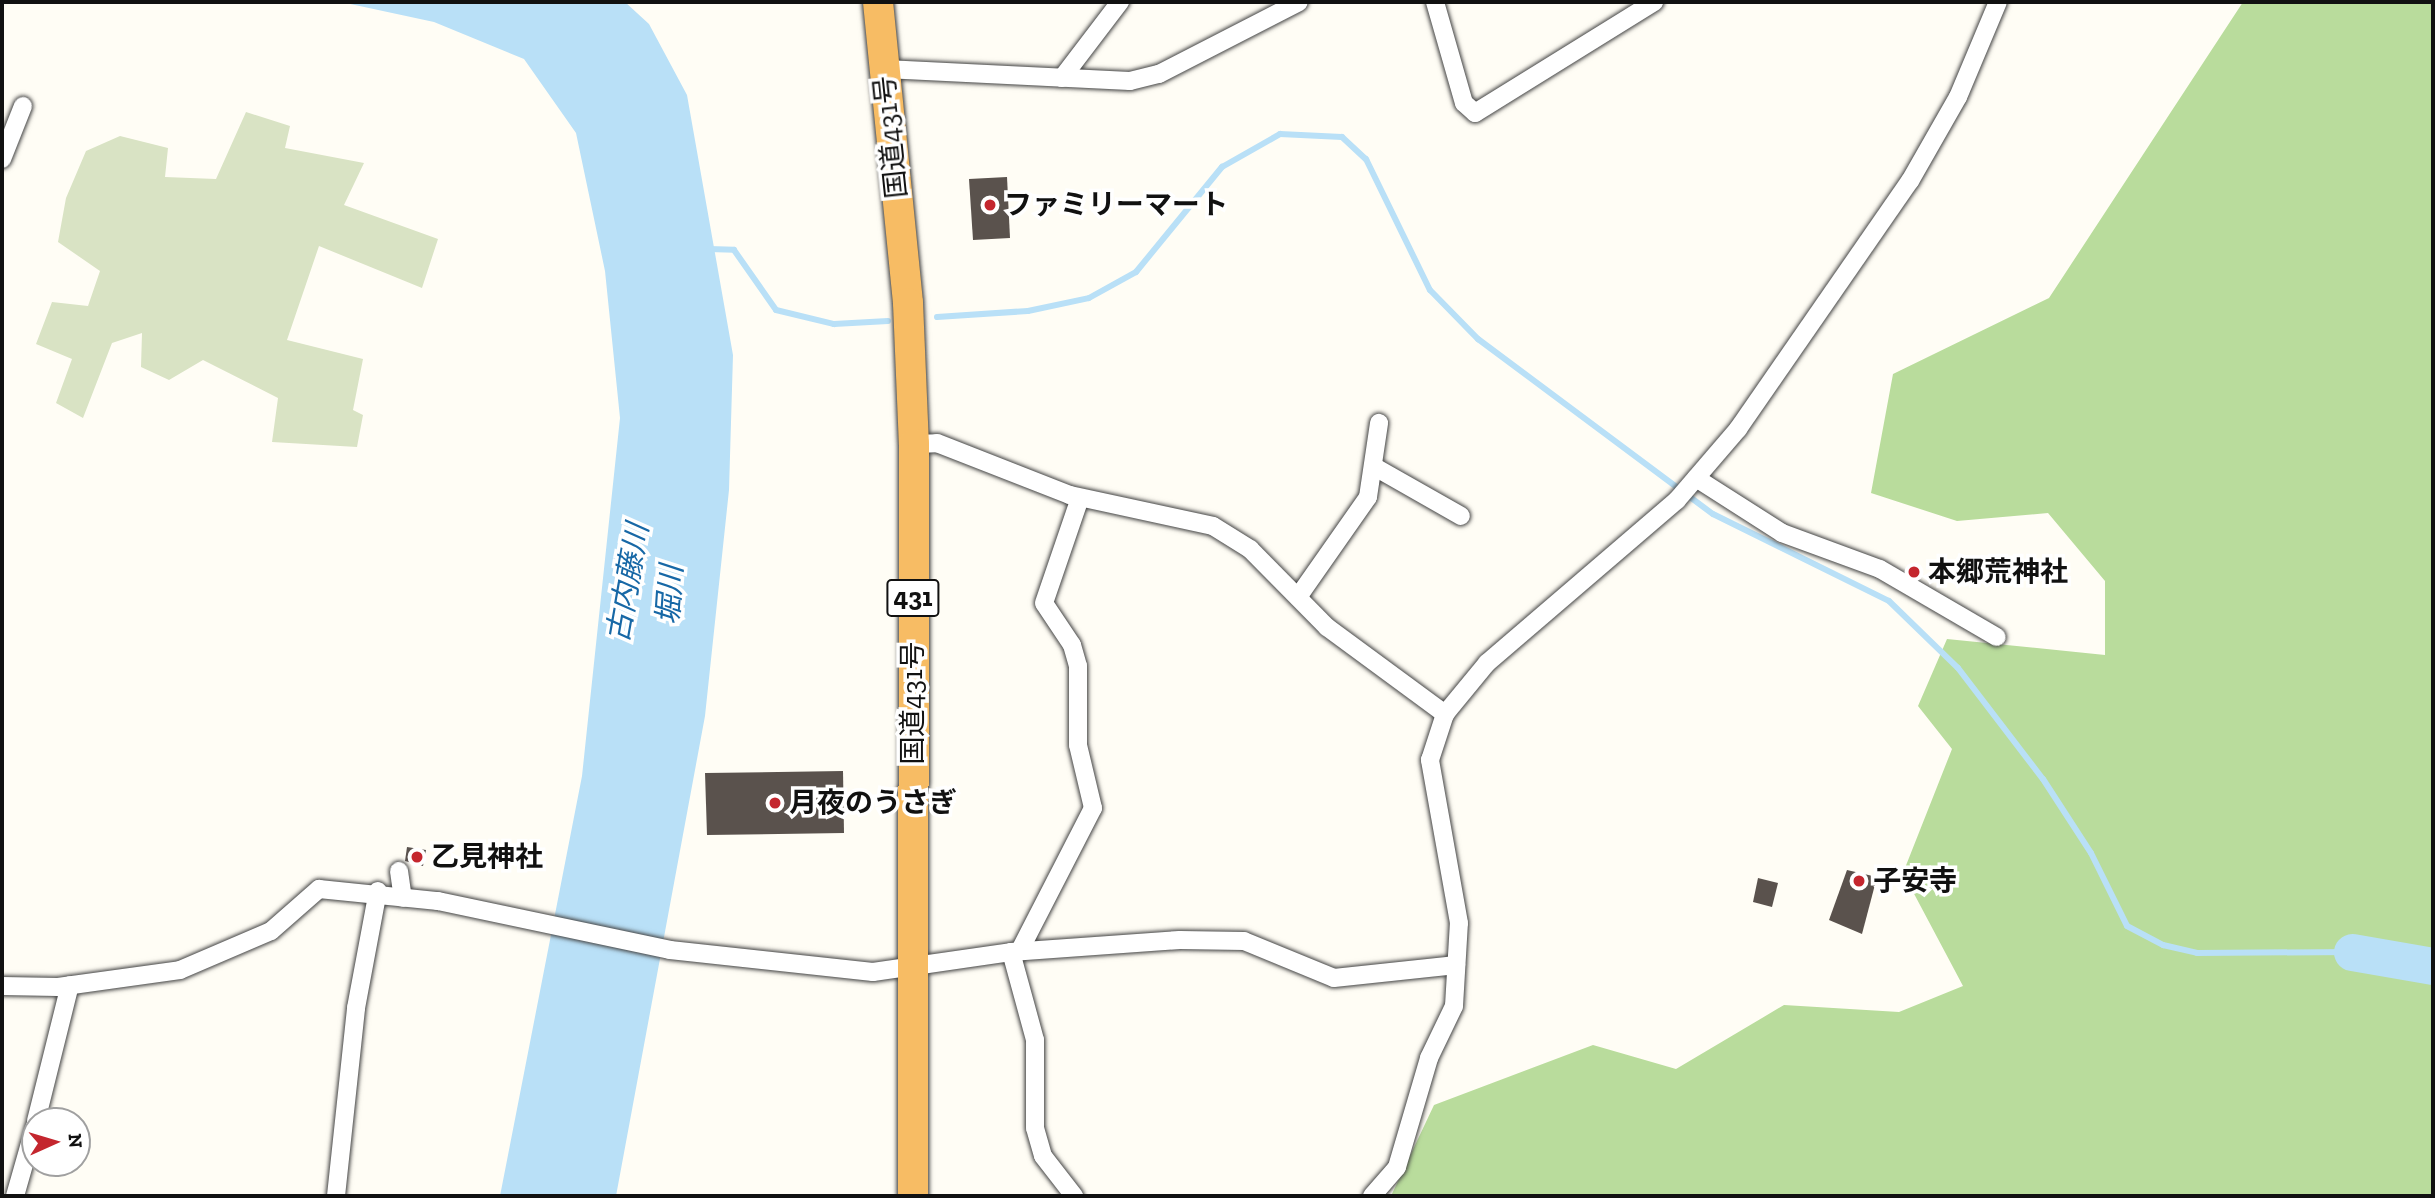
<!DOCTYPE html>
<meta charset="utf-8">
<style>
body{margin:0}
#map{position:relative;width:2435px;height:1198px;overflow:hidden;background:#fffdf5;font-family:"Zilla Slab","Noto Sans JP",serif}
div>[style]{position:absolute}
[style*='--x']{left:calc(var(--x)*1px);top:calc(var(--y)*1px);width:calc(var(--w)*1px);rotate:calc(var(--a)*1deg)}
.forest>*{inset:0;background:#b9dc9c}
.cemetery>*{inset:0;background:#d9e3c4}
.water>*{inset:0;background:#b9e0f7}
.stream>*{height:6px;margin:-3px;padding:0 3px;transform-origin:3px;border-radius:3px;background:#b9e0f7}
.river>*{height:37px;margin:-18.5px;padding:0 18.5px;transform-origin:18.5px;border-radius:18.5px;background:#b9e0f7}
.building>*{inset:0;background:#5a524d}
.roads{filter:drop-shadow(0 0 2px #444) drop-shadow(0 0 2px #444)}
.minor>*{height:18px;margin:-9px;padding:0 9px;transform-origin:9px;border-radius:9px;background:#fff}
.trunk>*{height:30px;margin:-15px;padding:0 15px;transform-origin:15px;border-radius:15px;background:#f7bc64}
.dots>*{width:19px;height:19px;translate:-50% -50%;box-sizing:border-box;border:4px solid #fff;border-radius:50%}
span{translate:-50% -50%;white-space:nowrap;text-align:center;line-height:1.15;-webkit-text-stroke:7px #fff;paint-order:stroke}
.shield-label span{padding:2px 5px;background:#fff;border:2px solid;border-radius:5px;-webkit-text-stroke-width:0}
.shield-label{font-size:26px;color:#111;font-weight:700}
.street-label{font-size:28px;color:#111}
.poi-label{font-size:28px;color:#111;font-weight:700}
.left{translate:0 -50%;text-align:left}
.water-label{font-size:30px;color:#1768a6;font-style:italic}
.frame{position:absolute;inset:0;border:4px solid #111;pointer-events:none}
.north{position:absolute;left:21px;top:1107px;width:70px;height:70px;box-sizing:border-box;background:#fff;border:2px solid #a0a0a0;border-radius:50%;rotate:86deg;font-size:19px;font-weight:700;line-height:28px;text-align:center;color:#111}
.north::after{content:'';display:block;margin:auto;width:24px;height:32px;background:#c4262e;clip-path:polygon(50% 0,100% 100%,50% 72%,0 100%)}
</style>
<div id="map">
<div class="forest">
<i style="clip-path:polygon(2243px 2px,2433px 2px,2433px 1196px,1391px 1196px,1434px 1105px,1593px 1045px,1676px 1069px,1784px 1005px,1899px 1012px,1963px 986px,1903px 873px,1952px 749px,1918px 706px,1947px 639px,2105px 655px,2105px 581px,2048px 513px,1957px 521px,1871px 493px,1893px 374px,2049px 298px)"></i>
</div>
<div class="cemetery">
<i style="clip-path:polygon(246px 112px,290px 126px,285px 148px,364px 163px,344px 205px,438px 239px,422px 288px,319px 246px,287px 340px,363px 359px,353px 410px,363px 415px,357px 447px,272px 442px,278px 398px,203px 360px,169px 380px,141px 367px,142px 333px,112px 343px,83px 418px,56px 403px,72px 359px,36px 344px,52px 302px,88px 306px,100px 271px,58px 242px,66px 198px,86px 151px,120px 136px,168px 148px,165px 177px,216px 179px)"></i>
</div>
<div class="water">
<i style="clip-path:polygon(341px 2px,625px 2px,649px 24px,687px 95px,733px 355px,729px 490px,705px 716px,616px 1196px,500px 1196px,582px 776px,620px 418px,605px 271px,576px 133px,524px 59px,434px 22px)"></i>
</div>
<div class="stream">
<i style="--x:709;--y:249;--w:25;--a:2"></i>
<i style="--x:734;--y:250;--w:73;--a:55"></i>
<i style="--x:776;--y:310;--w:60;--a:13.6"></i>
<i style="--x:834;--y:324;--w:54;--a:-3.2"></i>
<i style="--x:937;--y:317;--w:91;--a:-3.8"></i>
<i style="--x:1028;--y:311;--w:62;--a:-12"></i>
<i style="--x:1089;--y:298;--w:54;--a:-29"></i>
<i style="--x:1136;--y:272;--w:136;--a:-50.7"></i>
<i style="--x:1222;--y:167;--w:67;--a:-29.6"></i>
<i style="--x:1280;--y:134;--w:62;--a:2.8"></i>
<i style="--x:1342;--y:137;--w:33;--a:43"></i>
<i style="--x:1366;--y:159;--w:146;--a:64"></i>
<i style="--x:1430;--y:290;--w:69;--a:45.6"></i>
<i style="--x:1478;--y:339;--w:293;--a:36.7"></i>
<i style="--x:1713;--y:514;--w:196;--a:26.3"></i>
<i style="--x:1889;--y:601;--w:96;--a:44.2"></i>
<i style="--x:1958;--y:668;--w:140;--a:52.6"></i>
<i style="--x:2043;--y:779;--w:88;--a:57"></i>
<i style="--x:2091;--y:853;--w:81;--a:63.7"></i>
<i style="--x:2127;--y:926;--w:41;--a:27.8"></i>
<i style="--x:2163;--y:945;--w:35;--a:13"></i>
<i style="--x:2197;--y:953;--w:155;--a:-0.4"></i>
</div>
<div class="river">
<i style="--x:2352;--y:952;--w:82;--a:9.8"></i>
</div>
<div class="building">
<i style="clip-path:polygon(1007px 177px,1010px 238px,973px 240px,969px 179px)"></i>
<i style="clip-path:polygon(843px 771px,844px 833px,707px 835px,705px 773px)"></i>
<i style="clip-path:polygon(407px 847px,426px 850px,423px 866px,405px 861px)"></i>
<i style="clip-path:polygon(1847px 870px,1877px 877px,1862px 934px,1829px 920px)"></i>
<i style="clip-path:polygon(1758px 878px,1778px 883px,1772px 907px,1753px 902px)"></i>
</div>
<div class="roads">
<div class="minor">
<i style="--x:1435;--y:2;--w:105;--a:74"></i>
<i style="--x:1464;--y:103;--w:15;--a:42"></i>
<i style="--x:1475;--y:113;--w:211;--a:-31.8"></i>
<i style="--x:885;--y:69;--w:245;--a:2.8"></i>
<i style="--x:1130;--y:81;--w:30;--a:-14"></i>
<i style="--x:1159;--y:74;--w:157;--a:-27.2"></i>
<i style="--x:1062;--y:78;--w:96;--a:-52.7"></i>
<i style="--x:2;--y:159;--w:57;--a:-68.4"></i>
<i style="--x:914;--y:444;--w:23;--a:-2"></i>
<i style="--x:937;--y:443;--w:143;--a:21.4"></i>
<i style="--x:1070;--y:495;--w:146;--a:12.2"></i>
<i style="--x:1213;--y:526;--w:44;--a:31.9"></i>
<i style="--x:1250;--y:549;--w:110;--a:45.4"></i>
<i style="--x:1327;--y:627;--w:147;--a:36.4"></i>
<i style="--x:1373;--y:466;--w:101;--a:29.6"></i>
<i style="--x:1696;--y:478;--w:102;--a:32.6"></i>
<i style="--x:1782;--y:533;--w:104;--a:20.2"></i>
<i style="--x:1880;--y:569;--w:135;--a:30.2"></i>
<i style="--x:1298;--y:597;--w:122;--a:-55"></i>
<i style="--x:1368;--y:497;--w:75;--a:-81.5"></i>
<i style="--x:399;--y:871;--w:27;--a:82"></i>
<i style="--x:1011;--y:952;--w:91;--a:74.7"></i>
<i style="--x:1035;--y:1040;--w:88;--a:90"></i>
<i style="--x:1035;--y:1128;--w:29;--a:74"></i>
<i style="--x:1043;--y:1156;--w:51;--a:52.2"></i>
<i style="--x:1019;--y:952;--w:162;--a:-62.8"></i>
<i style="--x:1093;--y:808;--w:65;--a:-103.4"></i>
<i style="--x:1078;--y:745;--w:79;--a:-90"></i>
<i style="--x:1078;--y:666;--w:22;--a:-106"></i>
<i style="--x:1072;--y:645;--w:50;--a:-123.7"></i>
<i style="--x:1044;--y:603;--w:111;--a:-71.1"></i>
<i style="--x:2;--y:986;--w:56;--a:1"></i>
<i style="--x:58;--y:987;--w:123;--a:-7.9"></i>
<i style="--x:180;--y:970;--w:99;--a:-23.2"></i>
<i style="--x:271;--y:931;--w:64;--a:-41.2"></i>
<i style="--x:319;--y:889;--w:120;--a:5.8"></i>
<i style="--x:438;--y:901;--w:237;--a:11.9"></i>
<i style="--x:670;--y:950;--w:204;--a:6.2"></i>
<i style="--x:873;--y:972;--w:139;--a:-8.2"></i>
<i style="--x:1011;--y:952;--w:169;--a:-4.1"></i>
<i style="--x:1180;--y:940;--w:64;--a:0.9"></i>
<i style="--x:1244;--y:941;--w:97;--a:22.3"></i>
<i style="--x:1334;--y:978;--w:123;--a:-6.1"></i>
<i style="--x:36;--y:1121;--w:140;--a:-76"></i>
<i style="--x:15;--y:1196;--w:73;--a:-74.1"></i>
<i style="--x:336;--y:1196;--w:189;--a:-83.9"></i>
<i style="--x:356;--y:1008;--w:119;--a:-79.4"></i>
<i style="--x:1372;--y:1196;--w:38;--a:-49"></i>
<i style="--x:1397;--y:1167;--w:114;--a:-73.6"></i>
<i style="--x:1429;--y:1058;--w:58;--a:-64.3"></i>
<i style="--x:1454;--y:1006;--w:83;--a:-86.6"></i>
<i style="--x:1459;--y:923;--w:166;--a:-100.1"></i>
<i style="--x:1430;--y:760;--w:48;--a:-71.9"></i>
<i style="--x:1445;--y:714;--w:66;--a:-50.5"></i>
<i style="--x:1487;--y:663;--w:250;--a:-40.6"></i>
<i style="--x:1677;--y:500;--w:94;--a:-49.3"></i>
<i style="--x:1738;--y:429;--w:302;--a:-55.3"></i>
<i style="--x:1910;--y:181;--w:97;--a:-60.3"></i>
<i style="--x:1958;--y:97;--w:103;--a:-67.2"></i>
</div>
<div class="trunk">
<i style="--x:878;--y:2;--w:302;--a:84.3"></i>
<i style="--x:908;--y:303;--w:141;--a:87.6"></i>
<i style="--x:914;--y:444;--w:752;--a:90.08"></i>
</div>
</div>
<div class="dots">
<i style="left:990px;top:205px;background:#c4262e"></i>
<i style="left:1914px;top:572px;background:#c4262e"></i>
<i style="left:775px;top:803px;background:#c4262e"></i>
<i style="left:417px;top:857px;background:#c4262e"></i>
<i style="left:1859px;top:881px;background:#c4262e"></i>
</div>
<div class="shield-label">
<span style="left:913px;top:598px">431</span>
</div>
<div class="street-label">
<span style="left:891px;top:137px;rotate:-96deg">国道431号</span>
<span style="left:913px;top:703px;rotate:-90deg">国道431号</span>
</div>
<div class="poi-label">
<span class="left" style="left:1004px;top:205px">ファミリーマート</span>
<span class="left" style="left:1928px;top:572px">本郷荒神社</span>
<span class="left" style="left:789px;top:803px">月夜のうさぎ</span>
<span class="left" style="left:431px;top:857px">乙見神社</span>
<span class="left" style="left:1873px;top:881px">子安寺</span>
</div>
<div class="water-label">
<span style="left:628px;top:583px;rotate:-80deg">古内藤川</span>
<span style="left:670px;top:595px;rotate:-86deg">堀川</span>
</div>
<div class="frame"></div>
<div class="north">N</div>
</div>
